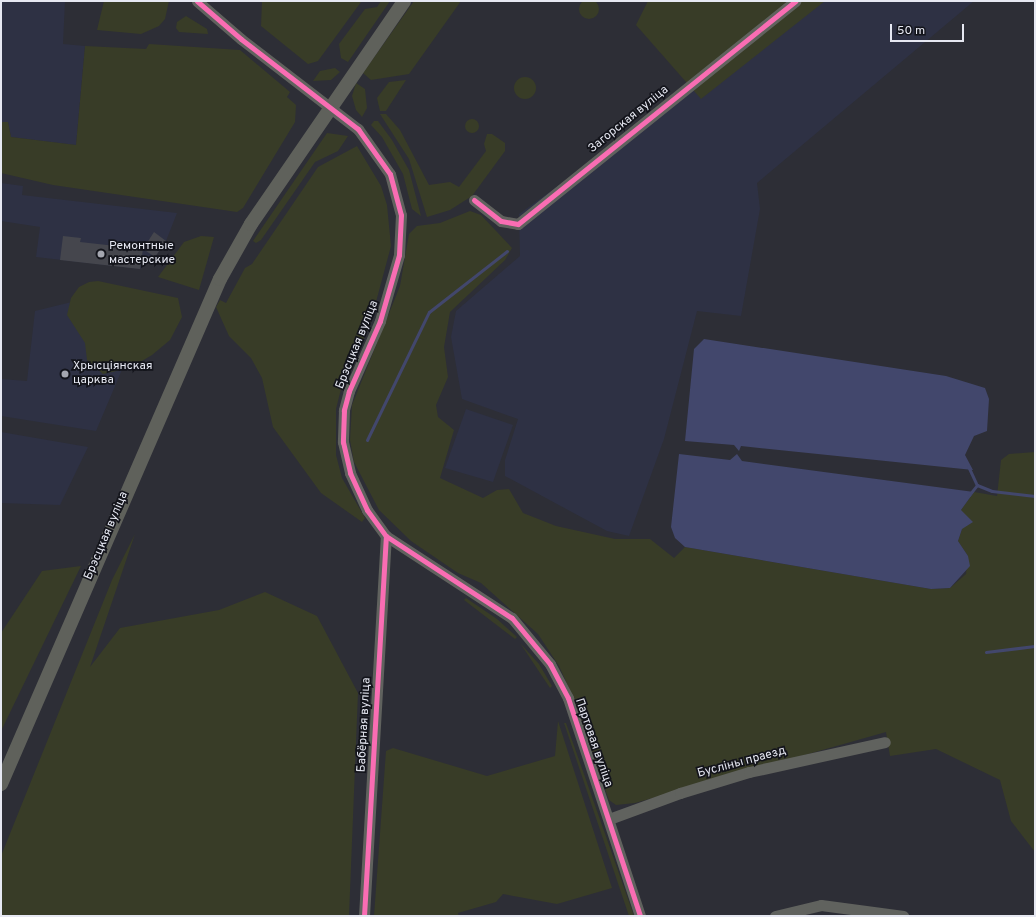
<!DOCTYPE html>
<meta charset="utf-8">
<style>
body{margin:0}
#map{position:relative;width:1036px;height:917px;overflow:hidden;background:#2d2e36;font-family:Overpass,sans-serif}
div>[style]{position:absolute}
[style*='--x']{left:calc(var(--x)*1px);top:calc(var(--y)*1px);width:calc(var(--w)*1px);rotate:calc(var(--a)*1deg)}
.built>*{inset:0;background:#2e3144}
.green>*{inset:0;background:#383c27}
.round{border-radius:50%}
.water>*{inset:0;background:#42476c}
.stream>*{height:3px;margin:-1.5px;padding:0 1.5px;transform-origin:1.5px;border-radius:1.5px;background:#42476c}
.building>*{inset:0;background:#45464d}
.minor>*{height:11px;margin:-5.5px;padding:0 5.5px;transform-origin:5.5px;border-radius:5.5px;background:#60625e}
.major>*{height:14px;margin:-7px;padding:0 7px;transform-origin:7px;border-radius:7px;background:#5f615b}
.cycleway>*{height:5px;margin:-2.5px;padding:0 2.5px;transform-origin:2.5px;border-radius:2.5px;background:#f96db3}
.dots>*{width:11px;height:11px;translate:-50% -50%;box-sizing:border-box;border:2px solid #13141b;border-radius:50%}
span{translate:-50% -50%;white-space:nowrap;text-align:center;line-height:1.15;-webkit-text-stroke:3.5px #13141b;paint-order:stroke}
.street-label{font-size:12px;color:#e6e8f2}
.poi-label{font-size:12px;color:#e6e8f2}
.left{translate:0 -50%;text-align:left}
.frame{position:absolute;inset:0;border:2px solid #e6e8f2;pointer-events:none}
.scale{position:absolute;left:890px;top:24px;width:74px;height:18px;box-sizing:border-box;border:2px solid #e6e8f2;border-top:0;padding-left:5px;font-size:12px;line-height:14px;white-space:nowrap;color:#e6e8f2;-webkit-text-stroke:3px #13141b;paint-order:stroke}
</style>
<div id="map">
<div class="built">
<i style="clip-path:polygon(1px 1px,65px 1px,63px 44px,85px 46px,76px 145px,11px 137px,8px 122px,1px 122px)"></i>
<i style="clip-path:polygon(814px 1px,974px 1px,757px 183px,760px 209px,741px 316px,697px 311px,664px 439px,629px 536px,607px 531px,505px 476px,505px 460px,518px 419px,462px 399px,451px 337px,456px 311px,520px 256px,519px 214px)"></i>
<i style="clip-path:polygon(1px 183px,23px 186px,22px 195px,177px 213px,166px 241px,155px 257px,140px 269px,36px 257px,40px 227px,1px 221px)"></i>
<i style="clip-path:polygon(88px 298px,146px 313px,96px 431px,1px 416px,1px 379px,27px 381px,35px 311px)"></i>
<i style="clip-path:polygon(466px 409px,513px 425px,493px 482px,445px 468px)"></i>
<i style="clip-path:polygon(1px 432px,88px 447px,60px 505px,1px 503px)"></i>
</div>
<div class="green">
<i class="round" style="left:579px;top:-1px;width:20px;height:20px"></i>
<i style="clip-path:polygon(104px 1px,169px 1px,165px 19px,159px 26px,141px 34px,97px 30px)"></i>
<i style="clip-path:polygon(262px 1px,367px 1px,361px 2px,318px 61px,308px 64px,261px 26px)"></i>
<i style="clip-path:polygon(381px 1px,390px 1px,348px 62px,341px 58px,339px 44px,365px 9px,377px 7px)"></i>
<i style="clip-path:polygon(414px 1px,461px 1px,409px 74px,371px 80px,363px 73px)"></i>
<i style="clip-path:polygon(648px 1px,825px 1px,701px 99px,636px 25px)"></i>
<i style="clip-path:polygon(186px 16px,207px 29px,208px 34px,179px 32px,176px 28px,177px 22px)"></i>
<i style="clip-path:polygon(149px 44px,240px 50px,290px 92px,287px 97px,296px 105px,295px 122px,243px 208px,237px 212px,53px 185px,1px 173px,1px 122px,8px 122px,11px 137px,76px 145px,85px 46px,146px 49px)"></i>
<i style="clip-path:polygon(335px 68px,340px 72px,331px 80px,313px 81px,320px 71px)"></i>
<i class="round" style="left:514px;top:77px;width:22px;height:22px"></i>
<i style="clip-path:polygon(406px 80px,386px 111px,380px 111px,377px 98px,389px 82px)"></i>
<i style="clip-path:polygon(356px 83px,365px 89px,367px 108px,362px 117px,356px 110px,352px 96px)"></i>
<i style="clip-path:polygon(380px 114px,386px 114px,400px 130px,429px 185px,450px 182px,459px 187px,486px 151px,484px 144px,487px 134px,492px 134px,505px 143px,505px 151px,472px 196px,450px 210px,427px 217px,409px 159px)"></i>
<i class="round" style="left:465px;top:119px;width:14px;height:14px"></i>
<i style="clip-path:polygon(374px 121px,378px 121px,392px 140px,409px 170px,421px 216px,412px 209px,403px 174px,382px 137px,371px 125px)"></i>
<i style="clip-path:polygon(327px 133px,348px 136px,338px 151px,315px 162px,261px 240px,256px 243px,253px 241px)"></i>
<i style="clip-path:polygon(357px 146px,381px 186px,387px 205px,391px 246px,369px 328px,343px 381px,336px 409px,336px 455px,342px 478px,365px 518px,362px 522px,321px 493px,273px 427px,262px 378px,251px 358px,229px 336px,216px 307px,220px 300px,226px 303px,245px 268px,252px 264px,318px 167px)"></i>
<i style="clip-path:polygon(470px 211px,481px 215px,512px 248px,505px 260px,450px 312px,444px 347px,448px 377px,436px 405px,438px 417px,454px 430px,440px 478px,483px 498px,497px 490px,509px 489px,523px 513px,556px 526px,615px 539px,650px 539px,674px 558px,685px 547px,931px 589px,950px 588px,966px 574px,968px 556px,958px 541px,962px 529px,961px 510px,974px 492px,997px 496px,1001px 460px,1009px 454px,1035px 452px,1035px 852px,1011px 821px,1000px 780px,936px 749px,890px 756px,886px 732px,635px 803px,616px 805px,609px 800px,570px 690px,559px 666px,538px 634px,481px 583px,458px 573px,411px 541px,379px 510px,354px 462px,350px 440px,352px 405px,400px 286px,409px 234px,417px 226px,440px 223px)"></i>
<i style="clip-path:polygon(201px 236px,214px 237px,199px 290px,158px 277px,184px 242px)"></i>
<i style="clip-path:polygon(98px 281px,178px 298px,182px 317px,170px 340px,152px 355px,130px 368px,103px 374px,87px 360px,85px 343px,67px 315px,71px 298px,79px 287px,89px 282px)"></i>
<i style="clip-path:polygon(135px 534px,90px 667px,120px 628px,219px 610px,265px 592px,317px 616px,358px 693px,349px 916px,1px 916px,1px 856px,112px 580px)"></i>
<i style="clip-path:polygon(81px 566px,1px 731px,1px 633px,42px 571px)"></i>
<i style="clip-path:polygon(466px 598px,497px 619px,517px 637px,515px 639px,464px 600px)"></i>
<i style="clip-path:polygon(520px 643px,539px 664px,552px 686px,550px 688px)"></i>
<i style="clip-path:polygon(558px 721px,612px 888px,557px 904px,503px 894px,496px 902px,458px 913px,459px 916px,374px 916px,386px 751px,393px 748px,487px 776px,555px 756px)"></i>
<i style="clip-path:polygon(564px 723px,566px 723px,634px 916px,629px 916px)"></i>
</div>
<div class="water">
<i style="clip-path:polygon(704px 339px,946px 376px,985px 388px,989px 399px,987px 431px,974px 436px,965px 455px,973px 470px,741px 446px,739px 451px,734px 445px,685px 441px,694px 349px)"></i>
<i style="clip-path:polygon(679px 454px,730px 460px,737px 454px,742px 461px,974px 492px,961px 510px,973px 522px,962px 529px,958px 541px,968px 556px,970px 566px,950px 588px,931px 589px,685px 547px,675px 538px,671px 527px)"></i>
</div>
<div class="stream">
<i style="--x:367;--y:440;--w:142;--a:-64.2"></i>
<i style="--x:429;--y:312;--w:99;--a:-38"></i>
<i style="--x:968;--y:466;--w:21;--a:65"></i>
<i style="--x:977;--y:485;--w:16;--a:22"></i>
<i style="--x:992;--y:491;--w:43;--a:6.6"></i>
<i style="--x:969;--y:495;--w:13;--a:-51"></i>
<i style="--x:986;--y:652;--w:49;--a:-7"></i>
</div>
<div class="building">
<i style="clip-path:polygon(154px 232px,166px 241px,155px 257px,143px 249px)"></i>
<i style="clip-path:polygon(63px 236px,81px 238px,80px 242px,143px 249px,140px 269px,60px 260px)"></i>
</div>
<div class="minor">
<i style="--x:197;--y:1;--w:58;--a:40.8"></i>
<i style="--x:241;--y:39;--w:148;--a:37.6"></i>
<i style="--x:358;--y:129;--w:55;--a:54.6"></i>
<i style="--x:390;--y:174;--w:42;--a:75"></i>
<i style="--x:401;--y:215;--w:40;--a:92.9"></i>
<i style="--x:399;--y:255;--w:69;--a:106.1"></i>
<i style="--x:380;--y:321;--w:77;--a:113.9"></i>
<i style="--x:349;--y:391;--w:20;--a:105"></i>
<i style="--x:344;--y:410;--w:32;--a:92"></i>
<i style="--x:343;--y:442;--w:32;--a:77"></i>
<i style="--x:350;--y:473;--w:41;--a:65.3"></i>
<i style="--x:367;--y:510;--w:32;--a:54"></i>
<i style="--x:386;--y:536;--w:150;--a:33.1"></i>
<i style="--x:512;--y:618;--w:60;--a:50.4"></i>
<i style="--x:550;--y:664;--w:38;--a:62"></i>
<i style="--x:568;--y:698;--w:230;--a:71.7"></i>
<i style="--x:474;--y:200;--w:34;--a:38"></i>
<i style="--x:501;--y:221;--w:17;--a:10"></i>
<i style="--x:518;--y:224;--w:356;--a:-38.8"></i>
<i style="--x:609;--y:819;--w:76;--a:-20.1"></i>
<i style="--x:680;--y:793;--w:72;--a:-16.9"></i>
<i style="--x:749;--y:772;--w:139;--a:-12.4"></i>
<i style="--x:364;--y:916;--w:381;--a:-86.7"></i>
<i style="--x:775;--y:916;--w:47;--a:-13.4"></i>
<i style="--x:821;--y:905;--w:83;--a:7.6"></i>
</div>
<div class="major">
<i style="--x:1;--y:784;--w:550;--a:-66.56"></i>
<i style="--x:220;--y:279;--w:63;--a:-60.6"></i>
<i style="--x:251;--y:224;--w:270;--a:-55.5"></i>
</div>
<div class="cycleway">
<i style="--x:197;--y:1;--w:58;--a:40.8"></i>
<i style="--x:241;--y:39;--w:148;--a:37.6"></i>
<i style="--x:358;--y:129;--w:55;--a:54.6"></i>
<i style="--x:390;--y:174;--w:42;--a:75"></i>
<i style="--x:401;--y:215;--w:40;--a:92.9"></i>
<i style="--x:399;--y:255;--w:69;--a:106.1"></i>
<i style="--x:380;--y:321;--w:77;--a:113.9"></i>
<i style="--x:349;--y:391;--w:20;--a:105"></i>
<i style="--x:344;--y:410;--w:32;--a:92"></i>
<i style="--x:343;--y:442;--w:32;--a:77"></i>
<i style="--x:350;--y:473;--w:41;--a:65.3"></i>
<i style="--x:367;--y:510;--w:32;--a:54"></i>
<i style="--x:386;--y:536;--w:150;--a:33.1"></i>
<i style="--x:512;--y:618;--w:60;--a:50.4"></i>
<i style="--x:550;--y:664;--w:38;--a:62"></i>
<i style="--x:568;--y:698;--w:230;--a:71.7"></i>
<i style="--x:474;--y:200;--w:34;--a:38"></i>
<i style="--x:501;--y:221;--w:17;--a:10"></i>
<i style="--x:518;--y:224;--w:356;--a:-38.8"></i>
<i style="--x:364;--y:916;--w:381;--a:-86.7"></i>
</div>
<div class="dots">
<i style="left:101px;top:254px;background:#a5a7b0"></i>
<i style="left:65px;top:374px;background:#a5a7b0"></i>
</div>
<div class="street-label">
<span style="left:629px;top:120px;rotate:-39deg">Загорская вуліца</span>
<span style="left:358px;top:345px;rotate:-68deg">Брэсцкая вуліца</span>
<span style="left:107px;top:536px;rotate:-67deg">Брэсцкая вуліца</span>
<span style="left:365px;top:725px;rotate:-87deg">Бабёрная вуліца</span>
<span style="left:593px;top:743px;rotate:71deg">Партовая вуліца</span>
<span style="left:742px;top:763px;rotate:-15deg">Бусліны праезд</span>
</div>
<div class="poi-label">
<span class="left" style="left:109px;top:254px">Ремонтные<br>мастерские</span>
<span class="left" style="left:73px;top:374px">Хрысціянская<br>царква</span>
</div>
<div class="frame"></div>
<div class="scale">50 m</div>
</div>
